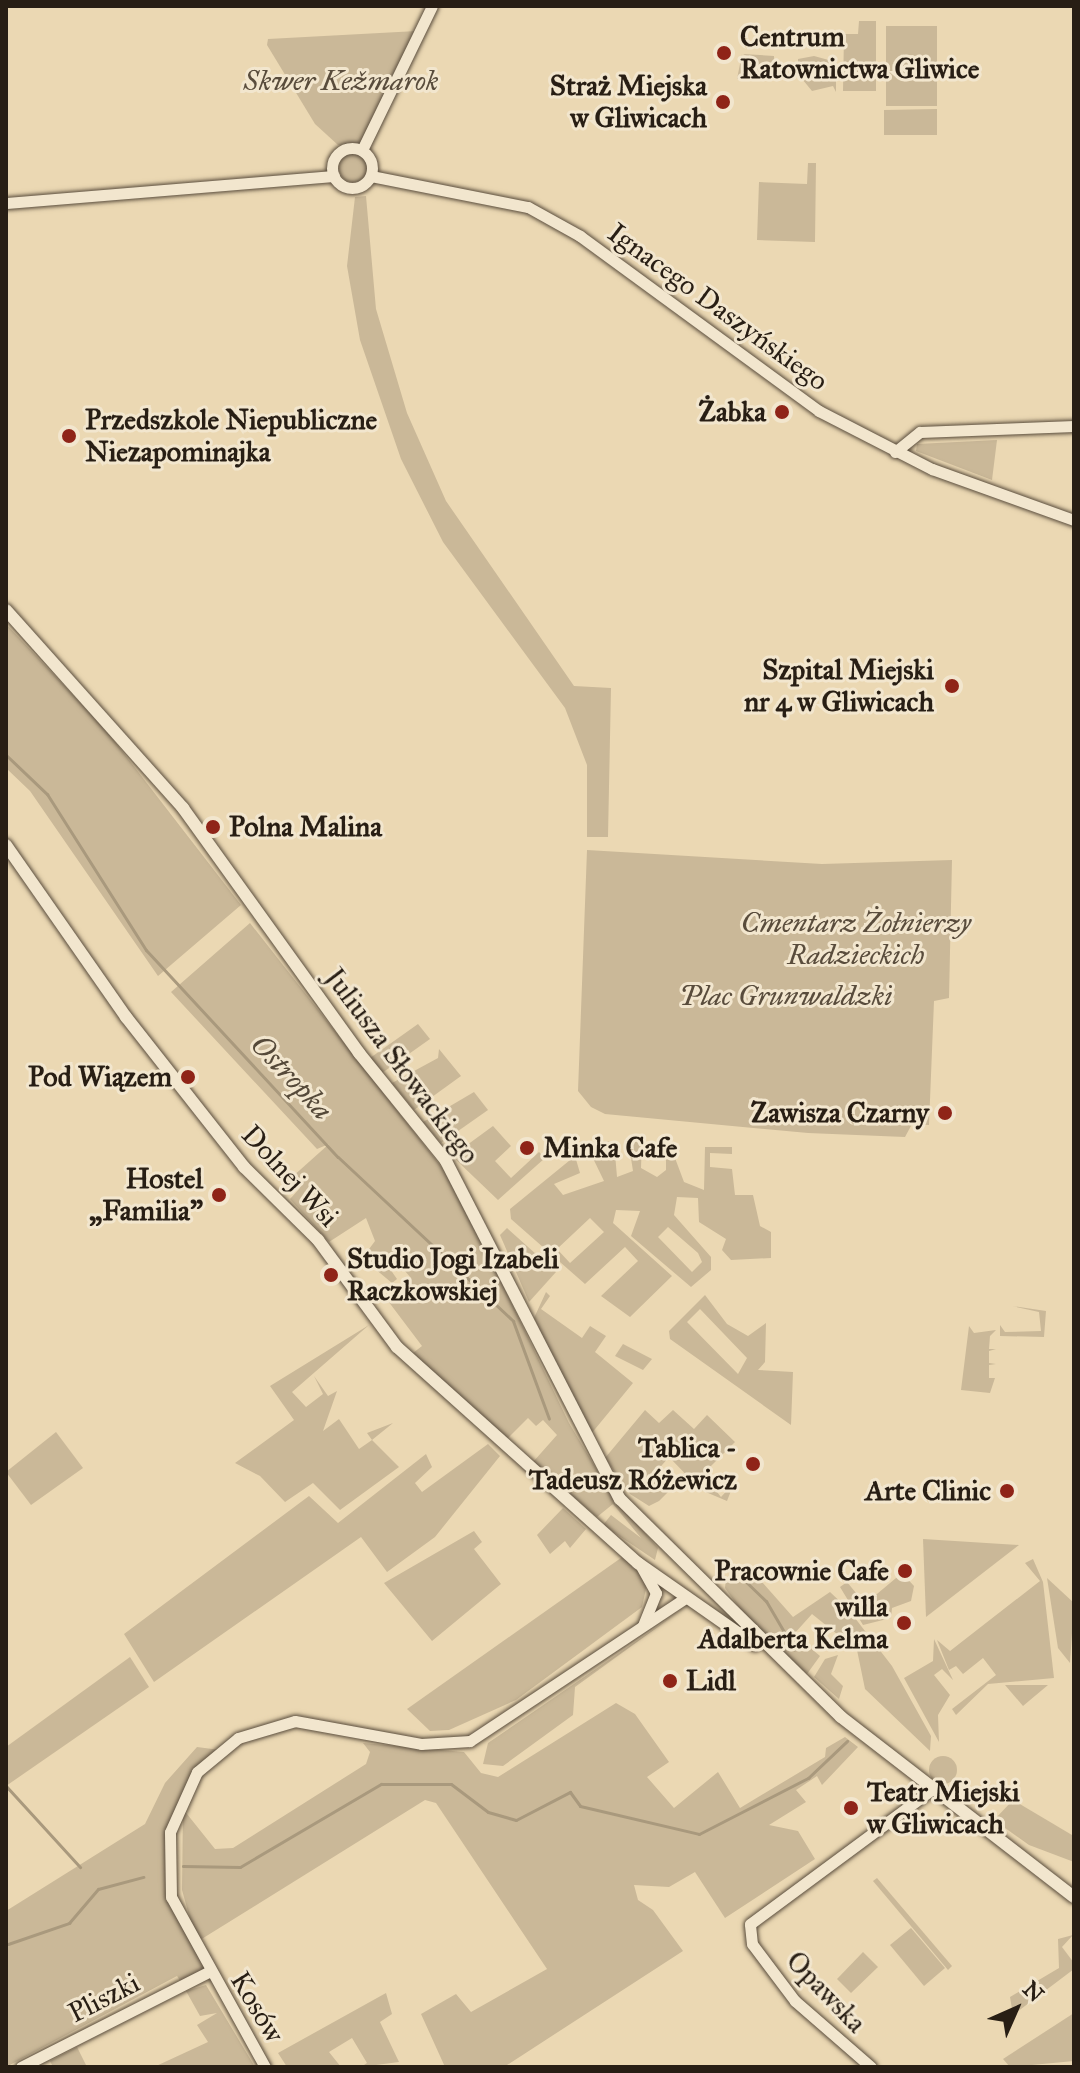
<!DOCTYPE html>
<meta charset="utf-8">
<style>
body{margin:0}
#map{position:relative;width:1080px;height:2073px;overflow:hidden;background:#ebd8b3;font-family:"IM FELL Great Primer",serif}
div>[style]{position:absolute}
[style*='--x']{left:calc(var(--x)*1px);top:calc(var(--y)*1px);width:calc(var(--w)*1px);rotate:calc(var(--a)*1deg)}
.green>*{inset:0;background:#cab898}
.round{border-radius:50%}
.stream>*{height:3px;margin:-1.5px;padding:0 1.5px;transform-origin:1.5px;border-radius:1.5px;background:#a9997d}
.roads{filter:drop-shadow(0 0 2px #594c3c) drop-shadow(0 0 2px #594c3c)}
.tertiary>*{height:11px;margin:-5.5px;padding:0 5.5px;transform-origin:5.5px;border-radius:5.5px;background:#f2e6ce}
.tertiary>.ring{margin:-5.5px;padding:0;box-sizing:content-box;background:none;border:11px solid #f2e6ce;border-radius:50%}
.secondary>*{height:12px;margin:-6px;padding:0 6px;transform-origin:6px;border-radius:6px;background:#f2e6ce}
.dots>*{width:22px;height:22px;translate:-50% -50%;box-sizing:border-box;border:4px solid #f2e6ce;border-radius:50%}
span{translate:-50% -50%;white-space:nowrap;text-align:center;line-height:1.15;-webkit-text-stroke:6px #f2e6ce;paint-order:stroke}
.poi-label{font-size:28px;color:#281e14;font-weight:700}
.left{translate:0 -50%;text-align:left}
.right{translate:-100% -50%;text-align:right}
.park-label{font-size:28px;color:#594c3c;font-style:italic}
.street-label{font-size:28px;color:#281e14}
.water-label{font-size:30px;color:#554939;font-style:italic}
.frame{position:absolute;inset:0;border:8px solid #281e14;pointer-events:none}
.north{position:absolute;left:976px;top:1969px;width:80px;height:80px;-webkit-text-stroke:6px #f2e6ce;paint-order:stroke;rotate:45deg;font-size:22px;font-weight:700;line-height:32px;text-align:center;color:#281e14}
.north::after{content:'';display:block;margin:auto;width:28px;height:36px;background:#281e14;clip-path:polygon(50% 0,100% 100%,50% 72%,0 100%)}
</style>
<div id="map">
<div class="green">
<i style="clip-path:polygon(859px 21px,876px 21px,876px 91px,843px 91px,844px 34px,858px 34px)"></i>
<i style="clip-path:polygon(886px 26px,937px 26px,937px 106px,886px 106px)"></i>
<i style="clip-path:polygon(417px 31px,359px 147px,338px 145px,315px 124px,267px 45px,268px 39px)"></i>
<i style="clip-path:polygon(742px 54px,744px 75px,757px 75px,757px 62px,743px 54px,774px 56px,775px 74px,737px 79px)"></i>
<i style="clip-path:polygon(814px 56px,836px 62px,836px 92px,833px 86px,812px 91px,798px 74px,798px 59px)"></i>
<i style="clip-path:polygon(937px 109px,937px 135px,884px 135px,884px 110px)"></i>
<i class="round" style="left:339px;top:154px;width:28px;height:28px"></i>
<i style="clip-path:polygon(808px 163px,816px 163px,815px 242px,757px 240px,759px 182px,807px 184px)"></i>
<i style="clip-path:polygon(366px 196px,376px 309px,407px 413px,446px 501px,574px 686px,611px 688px,608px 837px,587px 837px,587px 765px,565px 708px,443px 542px,401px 459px,360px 340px,347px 266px,355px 197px)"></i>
<i style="clip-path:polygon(997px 440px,992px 480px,916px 451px,917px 444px)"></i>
<i style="clip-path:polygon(6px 624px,105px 729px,241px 905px,158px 976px,30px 791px,6px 768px)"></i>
<i style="clip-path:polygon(587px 850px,822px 864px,952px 860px,949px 998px,934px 1001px,929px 1125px,912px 1124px,905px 1137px,808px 1133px,605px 1114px,591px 1107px,578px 1091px)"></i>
<i style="clip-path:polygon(250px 923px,454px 1183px,569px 1423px,613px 1497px,658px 1548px,655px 1560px,603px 1525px,611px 1515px,641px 1538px,613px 1504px,597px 1517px,533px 1462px,557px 1435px,543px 1420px,536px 1426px,528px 1418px,506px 1440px,413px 1353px,422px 1346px,385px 1297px,411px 1278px,398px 1263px,390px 1269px,397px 1279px,392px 1283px,368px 1263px,352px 1272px,375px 1241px,366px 1218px,329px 1242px,290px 1199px,300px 1188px,291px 1178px,329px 1144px,317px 1149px,171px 992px)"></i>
<i style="clip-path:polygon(418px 1024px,430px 1039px,382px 1073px,370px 1058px)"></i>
<i style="clip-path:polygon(439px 1049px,461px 1076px,414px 1110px,392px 1083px,438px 1058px)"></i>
<i style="clip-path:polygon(474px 1092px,488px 1110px,441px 1143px,423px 1122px)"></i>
<i style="clip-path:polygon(493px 1126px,511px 1146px,495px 1161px,511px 1178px,539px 1152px,545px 1158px,498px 1200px,452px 1156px)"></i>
<i style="clip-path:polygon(evenodd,628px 1139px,642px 1139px,641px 1168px,657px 1177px,666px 1170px,666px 1150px,672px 1150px,684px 1182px,704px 1190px,705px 1147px,732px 1147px,732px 1154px,710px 1153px,710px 1167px,732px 1169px,735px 1195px,753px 1195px,760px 1226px,771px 1232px,771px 1258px,731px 1260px,722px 1250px,726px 1239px,699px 1222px,698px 1198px,677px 1197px,674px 1215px,711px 1257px,711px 1270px,691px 1287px,631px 1236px,640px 1211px,616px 1210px,613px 1223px,672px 1276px,630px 1317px,601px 1296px,638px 1261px,625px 1247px,585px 1284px,511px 1219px,510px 1209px,575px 1156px,580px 1173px,554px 1184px,563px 1195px,604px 1181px,588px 1148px,598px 1141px,614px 1142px,617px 1177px,633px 1171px,628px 1139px,590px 1218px,604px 1232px,570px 1263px,557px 1249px,590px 1218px,628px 1139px,668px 1227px,698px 1253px,702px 1262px,692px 1272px,658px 1237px,668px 1227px)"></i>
<i style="clip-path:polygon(507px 1228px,556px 1272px,529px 1302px,500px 1235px)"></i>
<i style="clip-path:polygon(546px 1292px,550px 1296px,541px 1309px,582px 1338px,590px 1326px,606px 1336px,595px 1352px,633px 1383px,591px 1434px,534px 1318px)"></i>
<i style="clip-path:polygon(evenodd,705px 1295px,727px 1324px,748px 1336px,766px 1323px,765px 1362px,758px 1370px,793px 1372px,791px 1425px,670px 1339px,669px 1331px,705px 1295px,700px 1309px,747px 1358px,738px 1374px,687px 1322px,700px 1309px)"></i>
<i style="clip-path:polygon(1012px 1306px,1046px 1311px,1044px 1337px,1000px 1336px,1000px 1325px,1005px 1332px,1041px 1331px,1039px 1312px)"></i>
<i style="clip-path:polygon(369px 1325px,292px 1392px,306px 1407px,323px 1394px,314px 1376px,328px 1396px,337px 1391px,323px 1431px,339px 1419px,359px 1449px,372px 1440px,367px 1433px,393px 1423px,372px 1440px,399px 1467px,340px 1510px,313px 1483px,285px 1502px,260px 1476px,235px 1463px,294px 1420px,270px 1386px)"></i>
<i style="clip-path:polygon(969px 1326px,974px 1333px,996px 1330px,990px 1336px,989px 1349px,996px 1349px,989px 1351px,989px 1363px,996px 1364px,989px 1365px,989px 1378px,995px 1378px,990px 1393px,961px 1390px)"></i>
<i style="clip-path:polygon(623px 1344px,652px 1359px,643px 1370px,615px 1356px)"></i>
<i style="clip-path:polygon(645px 1410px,659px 1423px,673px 1410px,694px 1429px,707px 1415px,735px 1442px,703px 1474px,721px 1497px,734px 1483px,727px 1501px,701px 1490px,669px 1457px,656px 1472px,673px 1487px,659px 1501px,649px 1506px,630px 1494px,605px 1458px)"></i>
<i style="clip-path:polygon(56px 1432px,83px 1468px,31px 1505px,6px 1472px)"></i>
<i style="clip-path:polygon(488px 1444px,500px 1456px,435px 1537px,387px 1572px,361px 1537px,154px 1682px,124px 1634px,309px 1496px,338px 1523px,426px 1454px,432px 1467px,415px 1483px,422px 1492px)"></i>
<i style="clip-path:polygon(563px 1508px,586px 1529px,570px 1548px,565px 1541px,550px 1554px,537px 1535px)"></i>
<i style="clip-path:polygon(474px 1531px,482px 1542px,474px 1549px,501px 1584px,432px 1641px,384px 1583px)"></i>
<i style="clip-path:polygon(923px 1539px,1019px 1545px,926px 1617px)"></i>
<i style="clip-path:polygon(628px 1553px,647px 1584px,642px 1607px,516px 1700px,449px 1730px,430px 1731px,407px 1709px)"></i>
<i style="clip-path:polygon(1033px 1559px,1043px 1582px,1054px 1678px,988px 1684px,956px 1715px,952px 1709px,996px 1675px,983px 1658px,963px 1674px,956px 1666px,949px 1670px,937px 1640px,950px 1651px,1040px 1581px,1025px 1563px)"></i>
<i style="clip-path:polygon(747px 1565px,793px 1617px,830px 1592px,848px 1609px,892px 1666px,931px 1736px,930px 1751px,865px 1689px,857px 1650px,812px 1614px,794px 1634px,820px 1656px,807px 1674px,757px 1632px,725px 1588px,726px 1578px,733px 1582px)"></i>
<i style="clip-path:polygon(902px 1573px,914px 1586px,911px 1601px,892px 1608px,891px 1618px,863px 1625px,840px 1587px,847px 1582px,865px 1604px)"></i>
<i style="clip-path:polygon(1047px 1578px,1074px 1603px,1070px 1663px,1058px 1648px)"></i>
<i style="clip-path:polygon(673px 1616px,575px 1687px,573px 1715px,503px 1766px,483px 1764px,488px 1743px)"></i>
<i style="clip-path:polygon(934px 1639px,953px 1680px,942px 1669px,934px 1675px,950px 1695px,938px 1715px,939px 1742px,904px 1678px,933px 1661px)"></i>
<i style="clip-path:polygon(838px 1655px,831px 1674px,843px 1686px,839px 1699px,814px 1677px,825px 1659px)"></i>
<i style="clip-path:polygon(130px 1657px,149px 1687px,6px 1786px,6px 1747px)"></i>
<i style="clip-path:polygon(1005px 1685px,1048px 1685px,1023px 1706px)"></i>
<i style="clip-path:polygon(616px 1703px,635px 1714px,669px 1762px,647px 1777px,674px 1808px,718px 1772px,740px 1808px,825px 1757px,826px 1748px,845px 1737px,858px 1747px,822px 1785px,817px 1776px,796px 1790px,806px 1802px,769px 1825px,798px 1831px,815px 1859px,725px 1918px,695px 1872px,669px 1887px,634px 1885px,638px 1900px,653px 1910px,683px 1951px,504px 2067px,445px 2067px,421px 2014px,456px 1994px,471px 2012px,547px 1969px,436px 1803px,425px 1800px,200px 1940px,192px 1926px,182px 1890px,183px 1809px,215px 1849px,233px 1848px,366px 1764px,370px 1752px,363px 1743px,464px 1752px,481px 1773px,498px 1777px)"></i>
<i style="clip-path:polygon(197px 1747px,220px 1750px,174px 1816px,168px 1882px,208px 1972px,183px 1985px,177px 1976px,6px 2067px,6px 1911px,145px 1824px,165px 1783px)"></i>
<i class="round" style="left:929px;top:1756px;width:28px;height:28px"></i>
<i style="clip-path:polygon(1013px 1800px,1072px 1835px,1074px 1862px,1029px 1845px,994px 1820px)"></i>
<i style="clip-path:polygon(877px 1878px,952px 1966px,948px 1970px,873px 1881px)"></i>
<i style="clip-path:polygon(911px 1928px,945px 1968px,924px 1986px,890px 1945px)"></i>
<i style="clip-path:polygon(1073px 1935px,1062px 1947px,1074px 1963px,1074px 1969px,1013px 2015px,1010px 1997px,1059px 1968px,1058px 1939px)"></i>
<i style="clip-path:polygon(863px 1952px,878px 1967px,851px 1993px,837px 1979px)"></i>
<i style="clip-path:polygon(206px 1985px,255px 2067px,154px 2067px,208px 2042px,197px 2025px,217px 2013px,200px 2016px,186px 1991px)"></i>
<i style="clip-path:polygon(386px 1993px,392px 2014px,380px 2022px,399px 2062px,361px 2067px,367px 2063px,352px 2038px,329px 2052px,341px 2067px,287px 2067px,278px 2053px)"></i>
<i style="clip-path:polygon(1074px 2013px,1074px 2061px,1010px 2067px,1003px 2059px)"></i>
<i style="clip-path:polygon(77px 2047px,87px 2067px,53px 2067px,50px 2061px)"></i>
</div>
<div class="stream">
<i style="--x:6;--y:755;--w:57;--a:43.6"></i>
<i style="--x:47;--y:794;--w:185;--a:57.6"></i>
<i style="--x:146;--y:950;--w:282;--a:47.2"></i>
<i style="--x:338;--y:1157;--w:240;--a:43.1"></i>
<i style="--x:513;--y:1321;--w:104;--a:69.8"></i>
<i style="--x:741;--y:1577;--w:35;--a:44"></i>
<i style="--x:766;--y:1601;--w:56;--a:59.7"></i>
<i style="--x:6;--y:1786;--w:110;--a:47.6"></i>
<i style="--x:183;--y:1866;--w:57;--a:1"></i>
<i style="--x:240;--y:1867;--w:164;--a:-30.5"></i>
<i style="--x:381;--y:1784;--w:70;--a:0"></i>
<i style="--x:451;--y:1784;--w:46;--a:37.1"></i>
<i style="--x:488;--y:1812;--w:29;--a:16"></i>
<i style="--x:516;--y:1820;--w:61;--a:-27.4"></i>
<i style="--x:570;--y:1792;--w:17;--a:54"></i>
<i style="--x:580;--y:1806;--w:122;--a:13.2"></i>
<i style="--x:699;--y:1834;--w:123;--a:-27.2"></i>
<i style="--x:808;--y:1778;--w:54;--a:-43.5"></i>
<i style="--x:8;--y:1944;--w:65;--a:-19"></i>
<i style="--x:69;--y:1923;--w:45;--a:-49.5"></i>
<i style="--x:98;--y:1889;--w:47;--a:-14.9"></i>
</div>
<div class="roads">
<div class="tertiary">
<i class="ring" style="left:332px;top:148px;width:29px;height:29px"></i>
<i style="--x:362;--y:150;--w:160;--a:-64.1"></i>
<i style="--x:371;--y:176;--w:160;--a:11.2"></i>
<i style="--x:528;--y:207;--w:60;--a:29.1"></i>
<i style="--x:580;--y:236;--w:296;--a:36.2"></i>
<i style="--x:819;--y:411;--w:127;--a:27.2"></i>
<i style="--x:932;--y:469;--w:151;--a:19.8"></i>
<i style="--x:6;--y:203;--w:329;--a:-4.7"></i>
<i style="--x:895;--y:452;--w:32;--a:-39"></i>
<i style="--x:920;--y:432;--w:154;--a:-2.2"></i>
<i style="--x:641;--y:1566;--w:31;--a:61"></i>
<i style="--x:656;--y:1593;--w:35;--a:112"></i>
<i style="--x:21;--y:2067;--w:210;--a:-26.9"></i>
<i style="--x:265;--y:2067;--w:194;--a:-118.9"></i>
<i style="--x:171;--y:1897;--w:65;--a:-90.9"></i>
<i style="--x:170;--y:1832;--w:66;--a:-65.8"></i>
<i style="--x:197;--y:1772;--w:53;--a:-39.7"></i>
<i style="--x:238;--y:1738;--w:59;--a:-16.6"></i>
<i style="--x:295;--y:1721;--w:128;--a:10.3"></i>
<i style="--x:421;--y:1744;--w:49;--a:-3.5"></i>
<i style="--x:470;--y:1741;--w:260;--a:-33.6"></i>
<i style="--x:871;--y:2067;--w:101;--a:-139"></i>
<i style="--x:795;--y:2001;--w:71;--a:-127"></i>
<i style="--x:752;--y:1944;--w:20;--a:-96"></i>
<i style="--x:750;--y:1924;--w:224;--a:-36.5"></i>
</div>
<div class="secondary">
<i style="--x:6;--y:610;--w:266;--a:48.2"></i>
<i style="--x:183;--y:808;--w:302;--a:54.3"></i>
<i style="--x:359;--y:1053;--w:139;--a:51.1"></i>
<i style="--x:446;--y:1161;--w:380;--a:62.8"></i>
<i style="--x:620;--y:1499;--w:310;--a:44.6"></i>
<i style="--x:841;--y:1717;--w:294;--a:37.7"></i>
<i style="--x:6;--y:845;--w:210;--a:55.1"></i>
<i style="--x:126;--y:1017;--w:191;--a:51.8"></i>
<i style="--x:244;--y:1167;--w:104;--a:44.6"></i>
<i style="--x:318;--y:1240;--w:133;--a:53.6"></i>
<i style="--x:397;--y:1347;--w:324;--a:41.9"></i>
<i style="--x:638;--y:1563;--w:143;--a:35"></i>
</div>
</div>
<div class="dots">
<i style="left:724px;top:53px;background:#8f2418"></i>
<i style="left:723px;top:102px;background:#8f2418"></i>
<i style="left:782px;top:412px;background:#8f2418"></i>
<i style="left:69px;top:436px;background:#8f2418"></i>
<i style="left:952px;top:686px;background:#8f2418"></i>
<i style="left:213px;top:827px;background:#8f2418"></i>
<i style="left:188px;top:1077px;background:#8f2418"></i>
<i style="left:945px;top:1113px;background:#8f2418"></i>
<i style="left:527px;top:1148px;background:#8f2418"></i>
<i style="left:219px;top:1195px;background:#8f2418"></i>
<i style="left:331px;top:1275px;background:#8f2418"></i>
<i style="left:753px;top:1464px;background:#8f2418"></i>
<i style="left:1007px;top:1491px;background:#8f2418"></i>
<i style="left:905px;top:1571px;background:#8f2418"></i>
<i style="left:904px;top:1623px;background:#8f2418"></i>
<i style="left:670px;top:1681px;background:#8f2418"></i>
<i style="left:851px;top:1808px;background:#8f2418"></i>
</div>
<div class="poi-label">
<span class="left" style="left:740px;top:53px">Centrum<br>Ratownictwa Gliwice</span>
<span class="right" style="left:707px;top:102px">Straż Miejska<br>w Gliwicach</span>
<span class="right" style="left:766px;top:412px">Żabka</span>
<span class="left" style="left:85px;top:436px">Przedszkole Niepubliczne<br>Niezapominajka</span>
<span class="right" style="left:934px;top:686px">Szpital Miejski<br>nr 4 w Gliwicach</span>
<span class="left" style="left:229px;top:827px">Polna Malina</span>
<span class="right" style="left:172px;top:1077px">Pod Wiązem</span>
<span class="right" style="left:929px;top:1113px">Zawisza Czarny</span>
<span class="left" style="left:543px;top:1148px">Minka Cafe</span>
<span class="right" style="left:203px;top:1195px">Hostel<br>„Familia”</span>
<span class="left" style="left:347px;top:1275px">Studio Jogi Izabeli<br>Raczkowskiej</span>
<span class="right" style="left:737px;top:1464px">Tablica -<br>Tadeusz Różewicz</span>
<span class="right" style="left:991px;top:1491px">Arte Clinic</span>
<span class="right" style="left:889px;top:1571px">Pracownie Cafe</span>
<span class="right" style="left:888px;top:1623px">willa<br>Adalberta Kelma</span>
<span class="left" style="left:686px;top:1681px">Lidl</span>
<span class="left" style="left:867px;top:1808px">Teatr Miejski<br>w Gliwicach</span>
</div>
<div class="park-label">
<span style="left:341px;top:81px">Skwer Kežmarok</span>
<span style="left:856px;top:939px">Cmentarz Żołnierzy<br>Radzieckich</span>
<span style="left:786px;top:996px">Plac Grunwaldzki</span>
</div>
<div class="street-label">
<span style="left:718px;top:307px;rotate:36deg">Ignacego Daszyńskiego</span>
<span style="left:402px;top:1066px;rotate:53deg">Juliusza Słowackiego</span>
<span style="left:290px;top:1176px;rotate:47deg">Dolnej Wsi</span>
<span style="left:826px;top:1992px;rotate:46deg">Opawska</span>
<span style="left:104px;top:1998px;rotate:-27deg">Pliszki</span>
<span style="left:257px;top:2007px;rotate:59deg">Kosów</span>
</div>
<div class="water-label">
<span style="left:292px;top:1077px;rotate:47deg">Ostropka</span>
</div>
<div class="frame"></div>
<div class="north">N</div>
</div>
